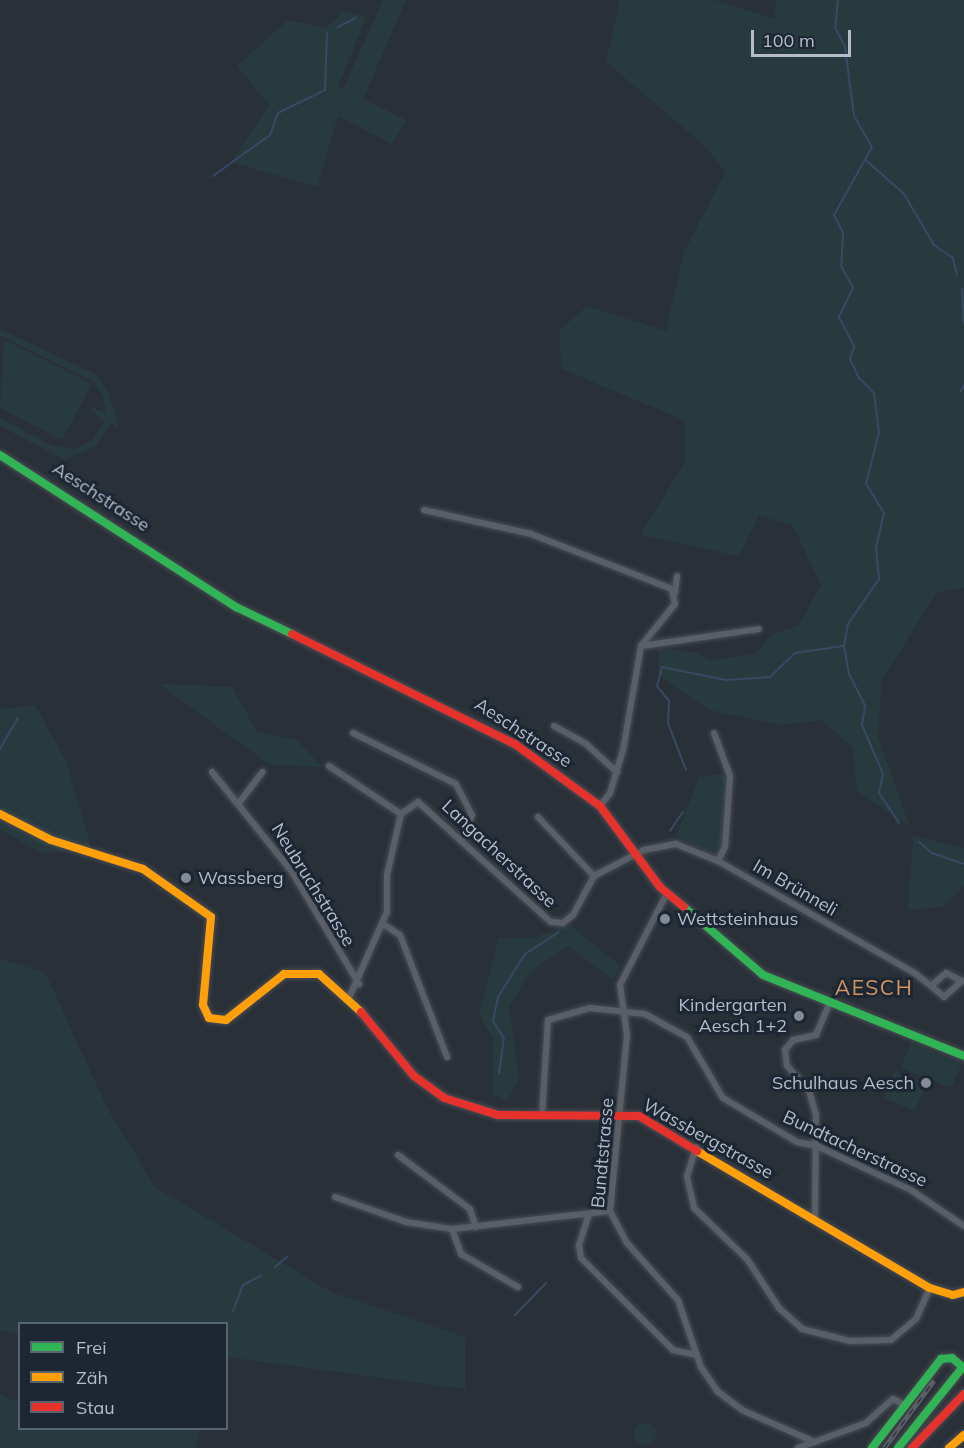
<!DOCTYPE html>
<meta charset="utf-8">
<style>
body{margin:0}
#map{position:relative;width:964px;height:1448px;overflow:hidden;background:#2a3038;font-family:Mulish,sans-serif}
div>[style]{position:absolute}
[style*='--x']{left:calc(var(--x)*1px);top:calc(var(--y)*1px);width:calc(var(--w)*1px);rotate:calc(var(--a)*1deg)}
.green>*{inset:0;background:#273a3e}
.round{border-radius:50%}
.stream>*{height:2px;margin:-1px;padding:0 1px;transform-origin:1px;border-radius:1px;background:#384963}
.roads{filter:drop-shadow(0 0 2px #484c53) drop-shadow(0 0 2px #484c53)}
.street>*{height:6px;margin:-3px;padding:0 3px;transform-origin:3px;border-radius:3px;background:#5a5e66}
.fast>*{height:8px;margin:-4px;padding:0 4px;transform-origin:4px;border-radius:4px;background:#30b455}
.slow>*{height:8px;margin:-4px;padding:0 4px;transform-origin:4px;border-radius:4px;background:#ff9f0a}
.jam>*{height:8px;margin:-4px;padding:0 4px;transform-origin:4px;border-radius:4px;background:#e5322d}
.rail>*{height:4.5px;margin-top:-2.25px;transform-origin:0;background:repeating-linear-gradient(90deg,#1d2633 0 7px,#595d64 0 14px);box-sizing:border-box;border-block:2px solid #595d64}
.dots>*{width:16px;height:16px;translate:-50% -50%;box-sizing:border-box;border:3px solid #1d2633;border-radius:50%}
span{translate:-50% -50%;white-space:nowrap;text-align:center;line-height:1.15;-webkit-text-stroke:6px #1d2633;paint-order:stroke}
.street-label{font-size:18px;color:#b4bcc9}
.poi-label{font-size:18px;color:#b4bcc9}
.left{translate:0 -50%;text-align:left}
.right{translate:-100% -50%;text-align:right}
.quarter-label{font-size:21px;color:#d59563;letter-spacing:1.5px}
.legend{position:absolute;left:18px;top:1322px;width:210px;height:108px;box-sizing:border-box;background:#1d2633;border:2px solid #59626f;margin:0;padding:8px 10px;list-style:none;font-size:18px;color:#b4bcc9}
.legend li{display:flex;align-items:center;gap:12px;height:30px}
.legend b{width:30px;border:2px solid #59626f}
.scale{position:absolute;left:751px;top:30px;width:100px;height:27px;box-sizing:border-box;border:3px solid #b4bcc9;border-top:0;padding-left:8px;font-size:18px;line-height:21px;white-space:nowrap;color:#b4bcc9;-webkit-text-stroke:4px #1d2633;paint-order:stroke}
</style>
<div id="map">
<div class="green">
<i style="clip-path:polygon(383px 0,406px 0,363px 99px,406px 120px,392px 144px,338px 116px,317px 187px,231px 162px,269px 105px,237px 66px,288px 20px,327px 28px,343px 10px,366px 17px,338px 87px,343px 90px)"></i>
<i style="clip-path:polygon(620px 0,714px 0,774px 19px,777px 0,964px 0,964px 588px,937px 592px,882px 680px,878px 737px,910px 827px,857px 791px,852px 747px,821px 720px,782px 725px,709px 710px,658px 675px,659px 648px,699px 653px,710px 660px,755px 654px,772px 634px,798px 626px,821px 585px,793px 526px,759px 515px,739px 556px,640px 535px,685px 462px,686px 421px,562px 369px,559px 331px,587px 306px,666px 331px,684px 252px,725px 173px,705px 146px,606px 62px)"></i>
<i style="clip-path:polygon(0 329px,95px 374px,109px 393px,119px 428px,111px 424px,96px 446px,64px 460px,0 426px,0 418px,53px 446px,73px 449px,92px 440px,104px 423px,88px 406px,106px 413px,103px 395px,92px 381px,0 336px)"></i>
<i style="clip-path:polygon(4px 340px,92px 384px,62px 440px,0 408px)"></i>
<i style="clip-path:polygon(159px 684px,232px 687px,257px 732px,297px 740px,322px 767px,270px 765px)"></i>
<i style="clip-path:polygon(35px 705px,65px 759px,92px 850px,41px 853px,0 829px,0 709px)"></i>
<i style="clip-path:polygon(726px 773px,725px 845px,717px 857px,676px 836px,699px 777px)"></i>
<i style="clip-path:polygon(913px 836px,964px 848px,964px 886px,942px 907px,908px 910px)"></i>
<i style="clip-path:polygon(570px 925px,620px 966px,613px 980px,568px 946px,530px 972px,509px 1007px,519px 1079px,507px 1101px,493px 1094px,494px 1040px,479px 1014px,499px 938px,532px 938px)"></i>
<i style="clip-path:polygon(0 959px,45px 972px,106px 1106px,155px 1187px,331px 1292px,465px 1337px,465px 1389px,227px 1357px,226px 1324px,20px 1324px,19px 1334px,0 1330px)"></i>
<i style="clip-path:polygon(911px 1043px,962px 1063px,951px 1088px,901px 1068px)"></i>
<i style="clip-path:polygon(895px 1071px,926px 1084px,915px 1111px,884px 1098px)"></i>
<i style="clip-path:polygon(0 1395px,19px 1402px,20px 1428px,201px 1429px,195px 1448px,0 1448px)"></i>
<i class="round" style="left:634px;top:1423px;width:22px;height:22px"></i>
</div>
<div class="stream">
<i style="--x:838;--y:0;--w:27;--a:96"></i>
<i style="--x:835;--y:27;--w:22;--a:63"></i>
<i style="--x:845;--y:47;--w:70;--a:82.6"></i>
<i style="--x:854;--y:116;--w:36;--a:60"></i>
<i style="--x:872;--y:147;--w:78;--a:119.2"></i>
<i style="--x:834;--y:215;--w:20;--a:63"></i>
<i style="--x:843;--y:233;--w:33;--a:93"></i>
<i style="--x:841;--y:266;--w:25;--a:61"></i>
<i style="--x:853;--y:288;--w:32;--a:116"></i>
<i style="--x:839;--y:317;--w:34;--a:63"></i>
<i style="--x:854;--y:347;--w:13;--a:108"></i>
<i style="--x:850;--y:359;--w:21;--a:65"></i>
<i style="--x:859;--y:378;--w:21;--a:45"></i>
<i style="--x:874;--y:393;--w:39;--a:83"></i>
<i style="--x:879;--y:432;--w:54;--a:104"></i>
<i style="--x:866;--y:484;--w:34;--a:58"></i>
<i style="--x:884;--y:513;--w:37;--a:103"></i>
<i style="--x:876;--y:549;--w:30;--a:84"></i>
<i style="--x:879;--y:579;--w:55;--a:124.6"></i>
<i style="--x:848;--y:624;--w:22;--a:100"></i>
<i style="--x:844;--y:646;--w:28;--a:80"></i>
<i style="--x:849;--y:674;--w:36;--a:63"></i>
<i style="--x:865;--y:706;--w:19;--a:99"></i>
<i style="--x:862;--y:725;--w:53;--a:66.8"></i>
<i style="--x:883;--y:774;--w:19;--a:102"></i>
<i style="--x:879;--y:793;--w:36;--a:56"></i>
<i style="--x:338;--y:27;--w:20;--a:-27"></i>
<i style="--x:867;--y:161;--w:50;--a:41.7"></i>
<i style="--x:904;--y:194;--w:59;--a:59.5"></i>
<i style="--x:934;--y:245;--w:23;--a:34"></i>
<i style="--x:953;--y:258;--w:17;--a:77"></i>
<i style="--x:213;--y:176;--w:70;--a:-35.7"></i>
<i style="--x:270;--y:135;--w:23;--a:-70"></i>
<i style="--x:278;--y:113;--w:52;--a:-26.1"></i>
<i style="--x:325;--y:90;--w:57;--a:-88"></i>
<i style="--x:962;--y:289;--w:34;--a:87"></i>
<i style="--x:961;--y:391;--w:7;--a:-63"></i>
<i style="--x:0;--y:749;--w:36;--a:-60"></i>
<i style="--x:686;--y:770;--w:50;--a:-111"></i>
<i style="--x:668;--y:723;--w:22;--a:-87"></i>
<i style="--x:669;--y:701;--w:19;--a:-129"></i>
<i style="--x:657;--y:686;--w:20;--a:-75"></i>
<i style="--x:662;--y:667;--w:65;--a:11.5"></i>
<i style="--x:726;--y:680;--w:44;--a:-3.9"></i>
<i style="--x:770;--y:677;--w:35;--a:-44"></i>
<i style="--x:795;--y:653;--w:49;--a:-8.1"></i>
<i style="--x:670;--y:831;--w:23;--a:-56"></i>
<i style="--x:919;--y:842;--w:17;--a:40"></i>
<i style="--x:932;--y:853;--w:34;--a:19"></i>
<i style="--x:499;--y:1073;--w:34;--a:-82"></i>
<i style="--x:504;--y:1039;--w:21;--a:-121"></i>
<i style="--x:493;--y:1021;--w:25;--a:-78"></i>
<i style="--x:498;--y:997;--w:51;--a:-57.9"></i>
<i style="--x:525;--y:954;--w:40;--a:-32.9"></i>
<i style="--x:275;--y:1267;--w:17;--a:-40"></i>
<i style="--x:233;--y:1311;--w:28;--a:-69"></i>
<i style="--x:243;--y:1285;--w:21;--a:-28"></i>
<i style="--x:515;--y:1315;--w:45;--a:-45.9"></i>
</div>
<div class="roads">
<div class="street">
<i style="--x:424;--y:510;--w:110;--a:12.6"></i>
<i style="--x:531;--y:534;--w:151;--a:21.3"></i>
<i style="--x:672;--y:589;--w:15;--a:79"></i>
<i style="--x:675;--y:604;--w:54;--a:129"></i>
<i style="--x:641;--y:646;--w:106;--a:99.8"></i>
<i style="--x:623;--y:750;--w:45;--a:106.8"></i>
<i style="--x:610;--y:793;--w:16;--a:128"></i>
<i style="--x:675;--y:593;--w:17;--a:-83"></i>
<i style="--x:641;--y:646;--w:119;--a:-8.2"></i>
<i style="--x:554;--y:726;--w:37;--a:29"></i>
<i style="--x:586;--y:744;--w:42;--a:42.1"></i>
<i style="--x:353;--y:733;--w:115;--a:26.3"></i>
<i style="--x:456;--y:784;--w:35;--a:63"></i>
<i style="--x:472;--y:815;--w:27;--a:112"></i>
<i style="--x:714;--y:733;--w:46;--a:69.6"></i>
<i style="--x:730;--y:776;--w:71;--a:94"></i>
<i style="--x:725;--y:847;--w:16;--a:117"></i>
<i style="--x:329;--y:766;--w:87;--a:33.7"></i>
<i style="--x:212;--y:772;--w:128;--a:51.3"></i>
<i style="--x:292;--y:872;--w:131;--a:59.1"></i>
<i style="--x:239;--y:803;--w:39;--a:-53"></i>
<i style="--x:538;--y:817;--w:81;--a:46.5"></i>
<i style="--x:667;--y:893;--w:103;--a:117.1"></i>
<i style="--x:620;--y:985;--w:50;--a:82"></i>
<i style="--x:627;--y:1035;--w:177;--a:95.5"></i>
<i style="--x:610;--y:1211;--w:36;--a:62"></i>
<i style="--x:627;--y:1243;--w:76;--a:48.2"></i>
<i style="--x:678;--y:1300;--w:71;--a:71.1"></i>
<i style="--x:701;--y:1367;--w:29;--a:56"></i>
<i style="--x:717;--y:1391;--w:31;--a:37"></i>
<i style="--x:742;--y:1410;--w:80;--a:23.7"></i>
<i style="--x:383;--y:924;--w:20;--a:33"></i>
<i style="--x:400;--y:935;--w:131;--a:68.9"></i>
<i style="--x:349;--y:998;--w:94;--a:-66.2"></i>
<i style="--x:387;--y:912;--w:37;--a:-90"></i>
<i style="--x:387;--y:875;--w:63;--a:-77.1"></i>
<i style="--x:401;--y:814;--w:21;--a:-35"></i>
<i style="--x:418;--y:802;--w:179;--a:42.1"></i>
<i style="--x:551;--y:922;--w:12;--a:5"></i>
<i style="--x:563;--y:923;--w:13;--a:-39"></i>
<i style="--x:573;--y:915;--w:44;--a:-61.7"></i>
<i style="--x:594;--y:876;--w:56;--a:-27.5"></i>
<i style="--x:644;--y:850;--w:33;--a:-11"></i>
<i style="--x:676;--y:844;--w:45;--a:22"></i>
<i style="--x:718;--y:861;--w:228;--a:29.7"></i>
<i style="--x:916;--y:974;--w:36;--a:39"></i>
<i style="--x:944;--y:997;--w:24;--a:-42"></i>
<i style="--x:962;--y:981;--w:18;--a:-153"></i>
<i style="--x:946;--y:973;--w:18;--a:139"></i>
<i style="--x:542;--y:1115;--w:95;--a:-86.4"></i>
<i style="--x:548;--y:1020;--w:44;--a:-15.9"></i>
<i style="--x:590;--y:1008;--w:55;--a:6.2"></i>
<i style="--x:645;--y:1014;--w:48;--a:28.7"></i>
<i style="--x:687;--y:1037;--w:71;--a:59.5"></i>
<i style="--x:723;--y:1098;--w:86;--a:30.7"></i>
<i style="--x:797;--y:1142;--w:20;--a:11"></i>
<i style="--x:817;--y:1146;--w:104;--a:25.1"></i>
<i style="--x:911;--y:1190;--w:64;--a:34.2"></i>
<i style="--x:696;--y:1147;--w:31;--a:107"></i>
<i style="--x:687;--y:1177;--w:32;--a:77"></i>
<i style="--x:694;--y:1208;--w:74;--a:43.9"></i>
<i style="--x:747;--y:1259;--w:59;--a:56.9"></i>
<i style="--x:779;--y:1308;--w:31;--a:42"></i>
<i style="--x:802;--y:1329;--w:49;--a:14"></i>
<i style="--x:850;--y:1341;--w:41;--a:-1.4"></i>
<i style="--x:891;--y:1340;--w:33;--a:-40"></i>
<i style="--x:916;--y:1319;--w:34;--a:-66"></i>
<i style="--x:398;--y:1155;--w:90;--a:36.9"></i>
<i style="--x:470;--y:1209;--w:19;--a:72"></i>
<i style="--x:335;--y:1197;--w:75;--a:19.4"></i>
<i style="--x:406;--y:1222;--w:47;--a:8.7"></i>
<i style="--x:452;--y:1229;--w:159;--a:-6.5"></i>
<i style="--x:589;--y:1214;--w:33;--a:108"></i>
<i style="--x:579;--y:1245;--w:13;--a:81"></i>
<i style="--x:581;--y:1258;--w:130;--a:45"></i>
<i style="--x:673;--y:1350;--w:24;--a:12"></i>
<i style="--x:815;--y:1220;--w:105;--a:-89.5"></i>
<i style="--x:816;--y:1115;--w:25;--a:-106"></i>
<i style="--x:809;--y:1091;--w:33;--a:-131"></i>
<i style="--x:787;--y:1066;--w:16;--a:-97"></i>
<i style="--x:785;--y:1050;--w:13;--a:-51"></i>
<i style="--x:793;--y:1040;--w:24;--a:-12"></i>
<i style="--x:816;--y:1035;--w:36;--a:-67"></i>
<i style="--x:452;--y:1229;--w:27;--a:70"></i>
<i style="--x:461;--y:1254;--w:66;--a:30.1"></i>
<i style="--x:798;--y:1448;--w:72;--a:-20.2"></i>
<i style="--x:866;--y:1423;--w:36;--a:-42"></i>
<i style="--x:893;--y:1399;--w:13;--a:27"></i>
</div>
<div class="fast">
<i style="--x:0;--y:455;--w:281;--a:32.8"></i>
<i style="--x:236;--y:607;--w:62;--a:25.7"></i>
<i style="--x:684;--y:907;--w:104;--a:40.7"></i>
<i style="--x:763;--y:975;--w:217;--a:21.9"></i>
<i style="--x:872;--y:1448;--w:113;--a:-52.2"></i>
<i style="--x:941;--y:1359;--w:11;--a:-5"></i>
<i style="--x:952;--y:1358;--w:16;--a:40"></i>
<i style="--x:898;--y:1448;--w:104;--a:-51.3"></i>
</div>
<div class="slow">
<i style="--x:0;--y:814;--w:57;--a:27"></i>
<i style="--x:51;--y:840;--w:96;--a:17.5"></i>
<i style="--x:143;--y:869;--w:83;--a:35.2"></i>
<i style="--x:211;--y:917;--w:88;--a:95.2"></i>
<i style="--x:203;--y:1005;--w:14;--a:65"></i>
<i style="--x:209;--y:1018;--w:17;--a:7"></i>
<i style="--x:226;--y:1020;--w:74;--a:-38.4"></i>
<i style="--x:284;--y:974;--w:35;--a:0"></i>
<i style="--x:319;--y:974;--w:57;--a:42.1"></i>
<i style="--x:697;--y:1151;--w:270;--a:30.5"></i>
<i style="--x:930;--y:1288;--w:24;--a:17"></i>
<i style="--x:953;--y:1295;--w:11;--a:-15"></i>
<i style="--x:949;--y:1448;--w:20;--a:-41"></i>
</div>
<div class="jam">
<i style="--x:292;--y:634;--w:249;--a:26.3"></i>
<i style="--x:515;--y:744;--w:105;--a:36.1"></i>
<i style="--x:600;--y:806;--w:101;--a:53.5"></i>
<i style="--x:660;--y:887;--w:31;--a:40"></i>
<i style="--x:361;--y:1012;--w:83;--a:50.4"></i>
<i style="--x:414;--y:1076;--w:37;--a:36"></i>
<i style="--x:444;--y:1098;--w:57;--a:17.5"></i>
<i style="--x:498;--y:1115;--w:141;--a:0.4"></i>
<i style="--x:639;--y:1116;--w:68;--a:31.1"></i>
<i style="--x:912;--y:1448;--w:75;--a:-46.1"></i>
</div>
</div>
<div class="rail">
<i style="--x:884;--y:1448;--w:84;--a:-53.7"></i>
</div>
<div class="dots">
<i style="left:186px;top:878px;background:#848b96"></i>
<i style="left:665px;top:919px;background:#848b96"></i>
<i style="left:799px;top:1016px;background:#848b96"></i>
<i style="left:926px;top:1083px;background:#848b96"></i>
</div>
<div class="street-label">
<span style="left:101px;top:497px;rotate:33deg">Aeschstrasse</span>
<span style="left:523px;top:733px;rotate:33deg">Aeschstrasse</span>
<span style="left:499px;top:854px;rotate:43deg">Langacherstrasse</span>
<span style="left:313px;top:885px;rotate:58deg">Neubruchstrasse</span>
<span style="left:795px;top:888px;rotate:30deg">Im Brünneli</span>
<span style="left:708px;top:1139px;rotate:29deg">Wassbergstrasse</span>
<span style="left:855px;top:1149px;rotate:25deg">Bundtacherstrasse</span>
<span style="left:603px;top:1153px;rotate:-85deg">Bundtstrasse</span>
</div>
<div class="poi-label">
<span class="left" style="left:198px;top:878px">Wassberg</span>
<span class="left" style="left:677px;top:919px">Wettsteinhaus</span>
<span class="right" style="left:787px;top:1016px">Kindergarten<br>Aesch 1+2</span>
<span class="right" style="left:914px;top:1083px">Schulhaus Aesch</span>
</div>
<div class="quarter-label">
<span style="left:874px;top:987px">AESCH</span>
</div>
<ul class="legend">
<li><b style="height:8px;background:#30b455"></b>Frei</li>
<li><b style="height:8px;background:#ff9f0a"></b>Zäh</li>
<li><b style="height:8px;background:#e5322d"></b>Stau</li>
</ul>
<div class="scale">100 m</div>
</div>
